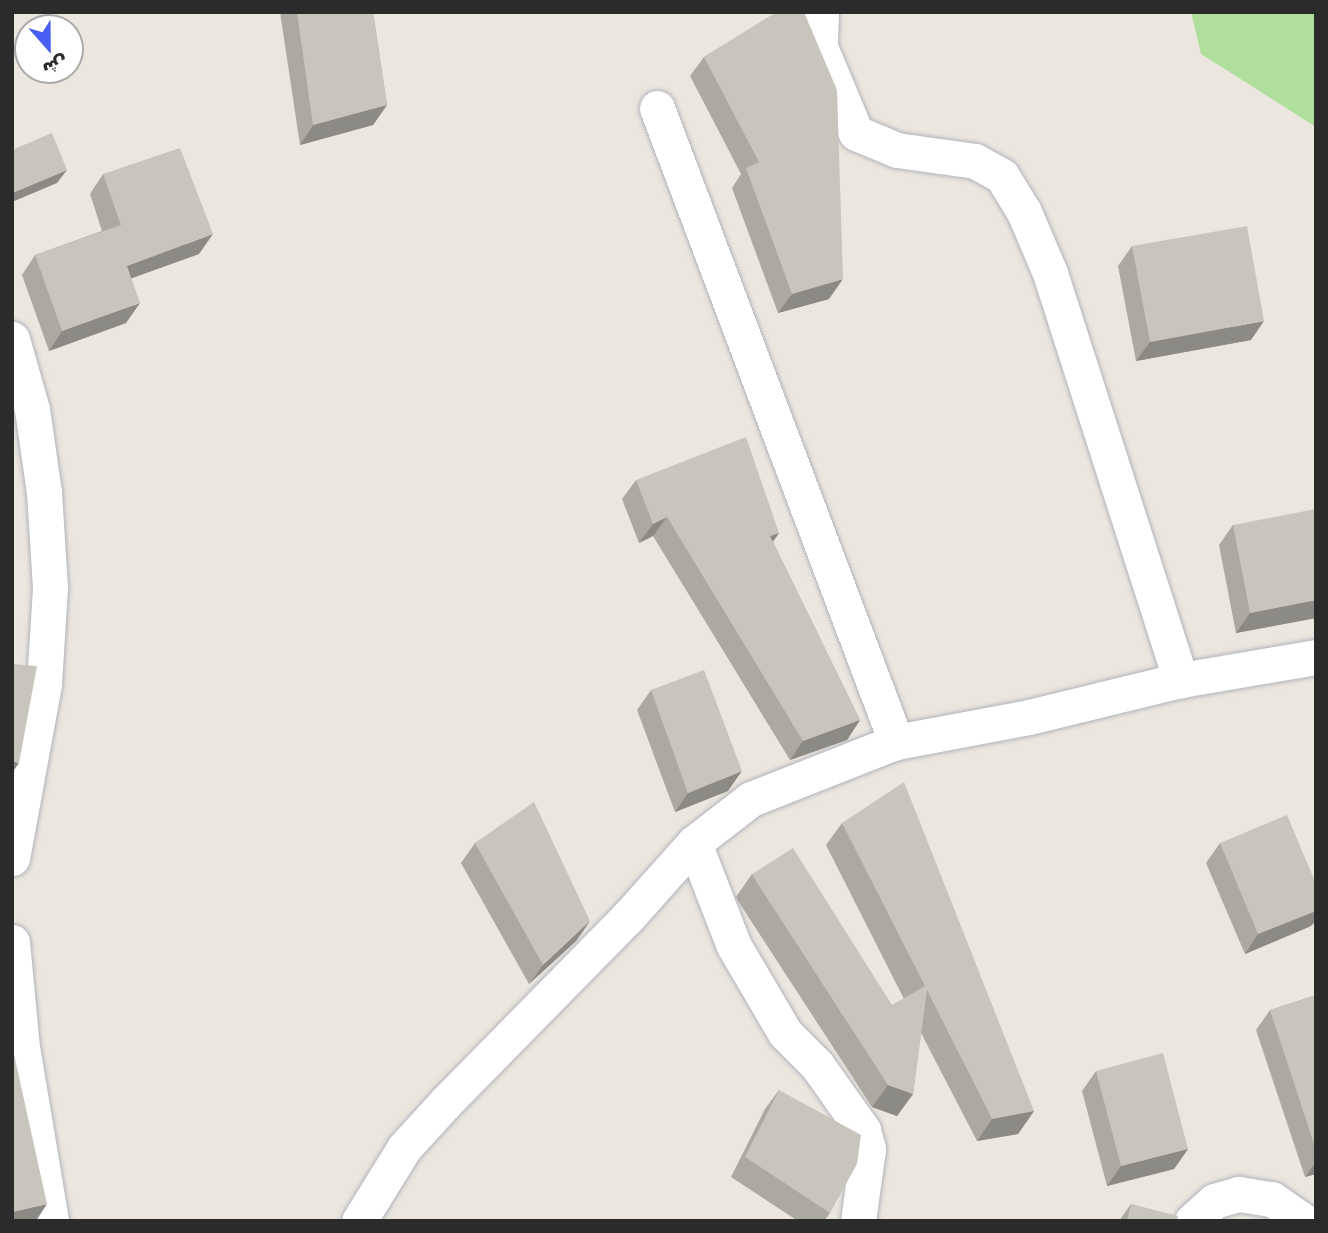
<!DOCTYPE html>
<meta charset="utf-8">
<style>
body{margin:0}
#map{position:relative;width:1328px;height:1233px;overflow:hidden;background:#ece7de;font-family:"DejaVu Sans","Noto Naskh Arabic",sans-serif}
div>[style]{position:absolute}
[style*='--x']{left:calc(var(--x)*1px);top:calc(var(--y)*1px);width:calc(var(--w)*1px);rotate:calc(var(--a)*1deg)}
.green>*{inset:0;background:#b0df9d}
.roads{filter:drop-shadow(0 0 2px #b1b3be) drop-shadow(0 0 2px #b1b3be)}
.street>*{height:35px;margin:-17.5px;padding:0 17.5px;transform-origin:17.5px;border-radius:17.5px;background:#fff}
.wall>*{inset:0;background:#aca9a2}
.shaded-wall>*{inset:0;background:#8c8a84}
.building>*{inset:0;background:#c8c5bc}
span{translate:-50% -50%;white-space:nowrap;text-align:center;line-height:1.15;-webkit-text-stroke:5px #fff;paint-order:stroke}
.frame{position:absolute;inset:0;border:14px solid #2b2b2b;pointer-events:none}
.north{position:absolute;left:14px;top:14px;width:70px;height:70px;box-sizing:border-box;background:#fff;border:2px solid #aaa;border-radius:50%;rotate:159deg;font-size:19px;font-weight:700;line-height:28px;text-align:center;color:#2b2b2b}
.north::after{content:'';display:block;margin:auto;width:24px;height:32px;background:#475cf0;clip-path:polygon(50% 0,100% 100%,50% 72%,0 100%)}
</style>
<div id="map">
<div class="green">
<i style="clip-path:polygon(1191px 12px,1316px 12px,1316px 127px,1201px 54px)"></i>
</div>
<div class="roads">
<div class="street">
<i style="--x:821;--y:12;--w:35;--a:92"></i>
<i style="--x:820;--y:47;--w:93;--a:67.3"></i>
<i style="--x:856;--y:133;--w:44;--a:22.5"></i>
<i style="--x:897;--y:150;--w:79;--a:8"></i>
<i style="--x:975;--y:161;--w:31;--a:29"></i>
<i style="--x:1002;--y:176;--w:42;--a:58.6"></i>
<i style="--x:1024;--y:212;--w:66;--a:66.9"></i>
<i style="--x:1050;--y:273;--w:428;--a:72.2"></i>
<i style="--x:657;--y:108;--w:678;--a:69.34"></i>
<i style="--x:12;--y:339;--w:73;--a:74.1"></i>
<i style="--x:32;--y:409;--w:84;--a:81.8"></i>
<i style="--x:44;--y:492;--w:96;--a:86.4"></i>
<i style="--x:50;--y:588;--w:96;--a:93.6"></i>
<i style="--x:44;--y:684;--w:177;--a:100.4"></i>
<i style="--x:694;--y:843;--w:110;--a:68.8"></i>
<i style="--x:734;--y:946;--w:101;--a:59.6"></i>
<i style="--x:785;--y:1033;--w:45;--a:45"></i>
<i style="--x:817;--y:1065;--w:80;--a:54.7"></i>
<i style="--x:863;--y:1130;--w:20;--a:75"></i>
<i style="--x:868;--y:1149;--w:73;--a:97.9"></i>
<i style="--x:12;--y:942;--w:105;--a:84.6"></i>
<i style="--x:22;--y:1047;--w:176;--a:80.5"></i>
<i style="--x:359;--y:1221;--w:86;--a:-58.3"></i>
<i style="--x:404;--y:1148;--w:62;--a:-47.6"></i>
<i style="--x:446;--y:1102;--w:258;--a:-45.5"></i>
<i style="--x:627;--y:918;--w:101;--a:-48.2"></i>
<i style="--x:694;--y:843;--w:72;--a:-37.7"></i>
<i style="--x:751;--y:799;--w:156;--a:-21.5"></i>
<i style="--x:896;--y:742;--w:135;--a:-10.6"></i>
<i style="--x:1029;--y:717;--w:156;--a:-13.7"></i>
<i style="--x:1181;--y:680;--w:137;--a:-9.7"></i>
<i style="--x:1192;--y:1221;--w:30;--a:-42"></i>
<i style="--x:1214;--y:1201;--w:26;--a:-16"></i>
<i style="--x:1239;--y:1194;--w:33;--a:9"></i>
<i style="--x:1272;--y:1199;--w:39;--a:35"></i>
</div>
</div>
<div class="wall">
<i style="clip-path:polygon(280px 12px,373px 12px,387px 105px,373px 125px,300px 145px)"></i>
<i style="clip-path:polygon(777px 12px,829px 299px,778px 313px,732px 188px,741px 174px,690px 76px,704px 57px)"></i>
<i style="clip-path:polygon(103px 174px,199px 254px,131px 278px,126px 323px,49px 351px,22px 275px,35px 255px,102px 231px,90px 194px)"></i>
<i style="clip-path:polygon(1132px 246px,1251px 340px,1136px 361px,1118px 266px)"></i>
<i style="clip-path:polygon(636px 480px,779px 533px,773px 542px,860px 720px,847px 740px,790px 760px,653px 536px,639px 543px,622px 499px)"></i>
<i style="clip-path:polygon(1233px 525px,1316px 618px,1236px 633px,1219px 545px)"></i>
<i style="clip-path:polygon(651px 690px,728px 791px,675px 812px,637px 710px)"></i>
<i style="clip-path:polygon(842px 823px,1034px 1111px,1018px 1134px,977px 1141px,921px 1033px,913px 1094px,897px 1116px,872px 1107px,738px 901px,736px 897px,752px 874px,892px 1005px,904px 999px,826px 845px)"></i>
<i style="clip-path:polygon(475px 843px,590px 921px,576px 941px,529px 984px,461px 863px)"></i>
<i style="clip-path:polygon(1220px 843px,1316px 884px,1316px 920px,1311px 926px,1245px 954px,1206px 863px)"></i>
<i style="clip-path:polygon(1316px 995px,1316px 1174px,1305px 1177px,1256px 1030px,1270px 1010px)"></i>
<i style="clip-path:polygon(1096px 1071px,1188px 1149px,1174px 1169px,1107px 1186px,1082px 1091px)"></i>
<i style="clip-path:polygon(779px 1090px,830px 1213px,824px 1221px,798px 1221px,731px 1177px,765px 1109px)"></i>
<i style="clip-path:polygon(1131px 1204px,1177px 1221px,1120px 1221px,1121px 1218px)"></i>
</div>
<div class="shaded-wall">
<i style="clip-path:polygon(387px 105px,373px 125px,300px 145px,313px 125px)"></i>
<i style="clip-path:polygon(67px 170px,57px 183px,12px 202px,12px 193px)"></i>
<i style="clip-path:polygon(213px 234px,199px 254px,113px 285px,127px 266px)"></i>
<i style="clip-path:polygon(843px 279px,829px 299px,778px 313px,792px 294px)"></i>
<i style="clip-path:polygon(140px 303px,126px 323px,49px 351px,62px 331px)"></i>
<i style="clip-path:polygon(1264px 321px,1251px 340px,1136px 361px,1150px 342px)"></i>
<i style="clip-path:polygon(667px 517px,653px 536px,639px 543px,653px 524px)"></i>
<i style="clip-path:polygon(779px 533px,765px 552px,770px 536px)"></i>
<i style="clip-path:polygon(1316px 600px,1316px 618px,1236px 633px,1250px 613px)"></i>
<i style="clip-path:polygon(860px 720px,847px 740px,790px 760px,803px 741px)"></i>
<i style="clip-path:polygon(12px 761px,19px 763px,12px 773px)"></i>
<i style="clip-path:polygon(742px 771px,728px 791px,675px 812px,688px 793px)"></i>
<i style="clip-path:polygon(1316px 911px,1316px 920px,1311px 926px,1245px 954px,1258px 934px)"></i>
<i style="clip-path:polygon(590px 921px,576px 941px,529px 984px,543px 965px)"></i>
<i style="clip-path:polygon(888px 1085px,913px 1094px,897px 1116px,872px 1107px)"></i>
<i style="clip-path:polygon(1034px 1111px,1018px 1134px,977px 1141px,992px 1119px)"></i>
<i style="clip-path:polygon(1188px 1149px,1174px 1169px,1107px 1186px,1121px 1166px)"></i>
<i style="clip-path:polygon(1316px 1162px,1316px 1174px,1305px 1177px)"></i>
<i style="clip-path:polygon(47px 1204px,36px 1221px,12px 1221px,12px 1212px)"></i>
</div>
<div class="building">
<i style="clip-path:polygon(297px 12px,373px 12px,387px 105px,313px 125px)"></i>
<i style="clip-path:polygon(777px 12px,804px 12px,837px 90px,843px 279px,792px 294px,746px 168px,759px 162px,704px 57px)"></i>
<i style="clip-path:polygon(52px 133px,67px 170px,12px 193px,12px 150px)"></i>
<i style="clip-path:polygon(180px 148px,213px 234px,127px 266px,140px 303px,62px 331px,35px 255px,121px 225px,103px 174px)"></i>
<i style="clip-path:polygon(1247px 226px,1264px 321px,1150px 342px,1132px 246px)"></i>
<i style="clip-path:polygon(746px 437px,779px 533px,770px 536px,860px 720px,803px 741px,667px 517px,653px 524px,636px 480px)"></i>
<i style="clip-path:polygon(1316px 509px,1316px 600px,1250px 613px,1233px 525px)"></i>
<i style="clip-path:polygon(12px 664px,37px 666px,19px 763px,12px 761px)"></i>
<i style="clip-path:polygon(704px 670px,742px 771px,688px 793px,651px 690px)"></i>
<i style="clip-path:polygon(904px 782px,1034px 1111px,992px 1119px,927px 990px,913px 1094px,888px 1085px,754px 878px,752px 874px,793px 848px,892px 1005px,925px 986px,842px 823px)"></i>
<i style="clip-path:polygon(534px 802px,590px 921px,543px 965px,475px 843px)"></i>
<i style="clip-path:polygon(1287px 815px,1316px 884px,1316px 911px,1258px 934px,1220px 843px)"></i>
<i style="clip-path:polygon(1316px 995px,1316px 1150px,1270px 1010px)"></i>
<i style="clip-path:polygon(12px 1045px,47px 1204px,12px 1212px)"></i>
<i style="clip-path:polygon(1163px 1053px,1188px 1149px,1121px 1166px,1096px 1071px)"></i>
<i style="clip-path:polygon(779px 1090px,861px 1135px,857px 1164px,830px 1213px,745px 1157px)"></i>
<i style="clip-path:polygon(1131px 1204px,1178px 1216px,1177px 1221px,1127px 1221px)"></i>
</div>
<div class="frame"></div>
<div class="north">ش</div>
</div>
